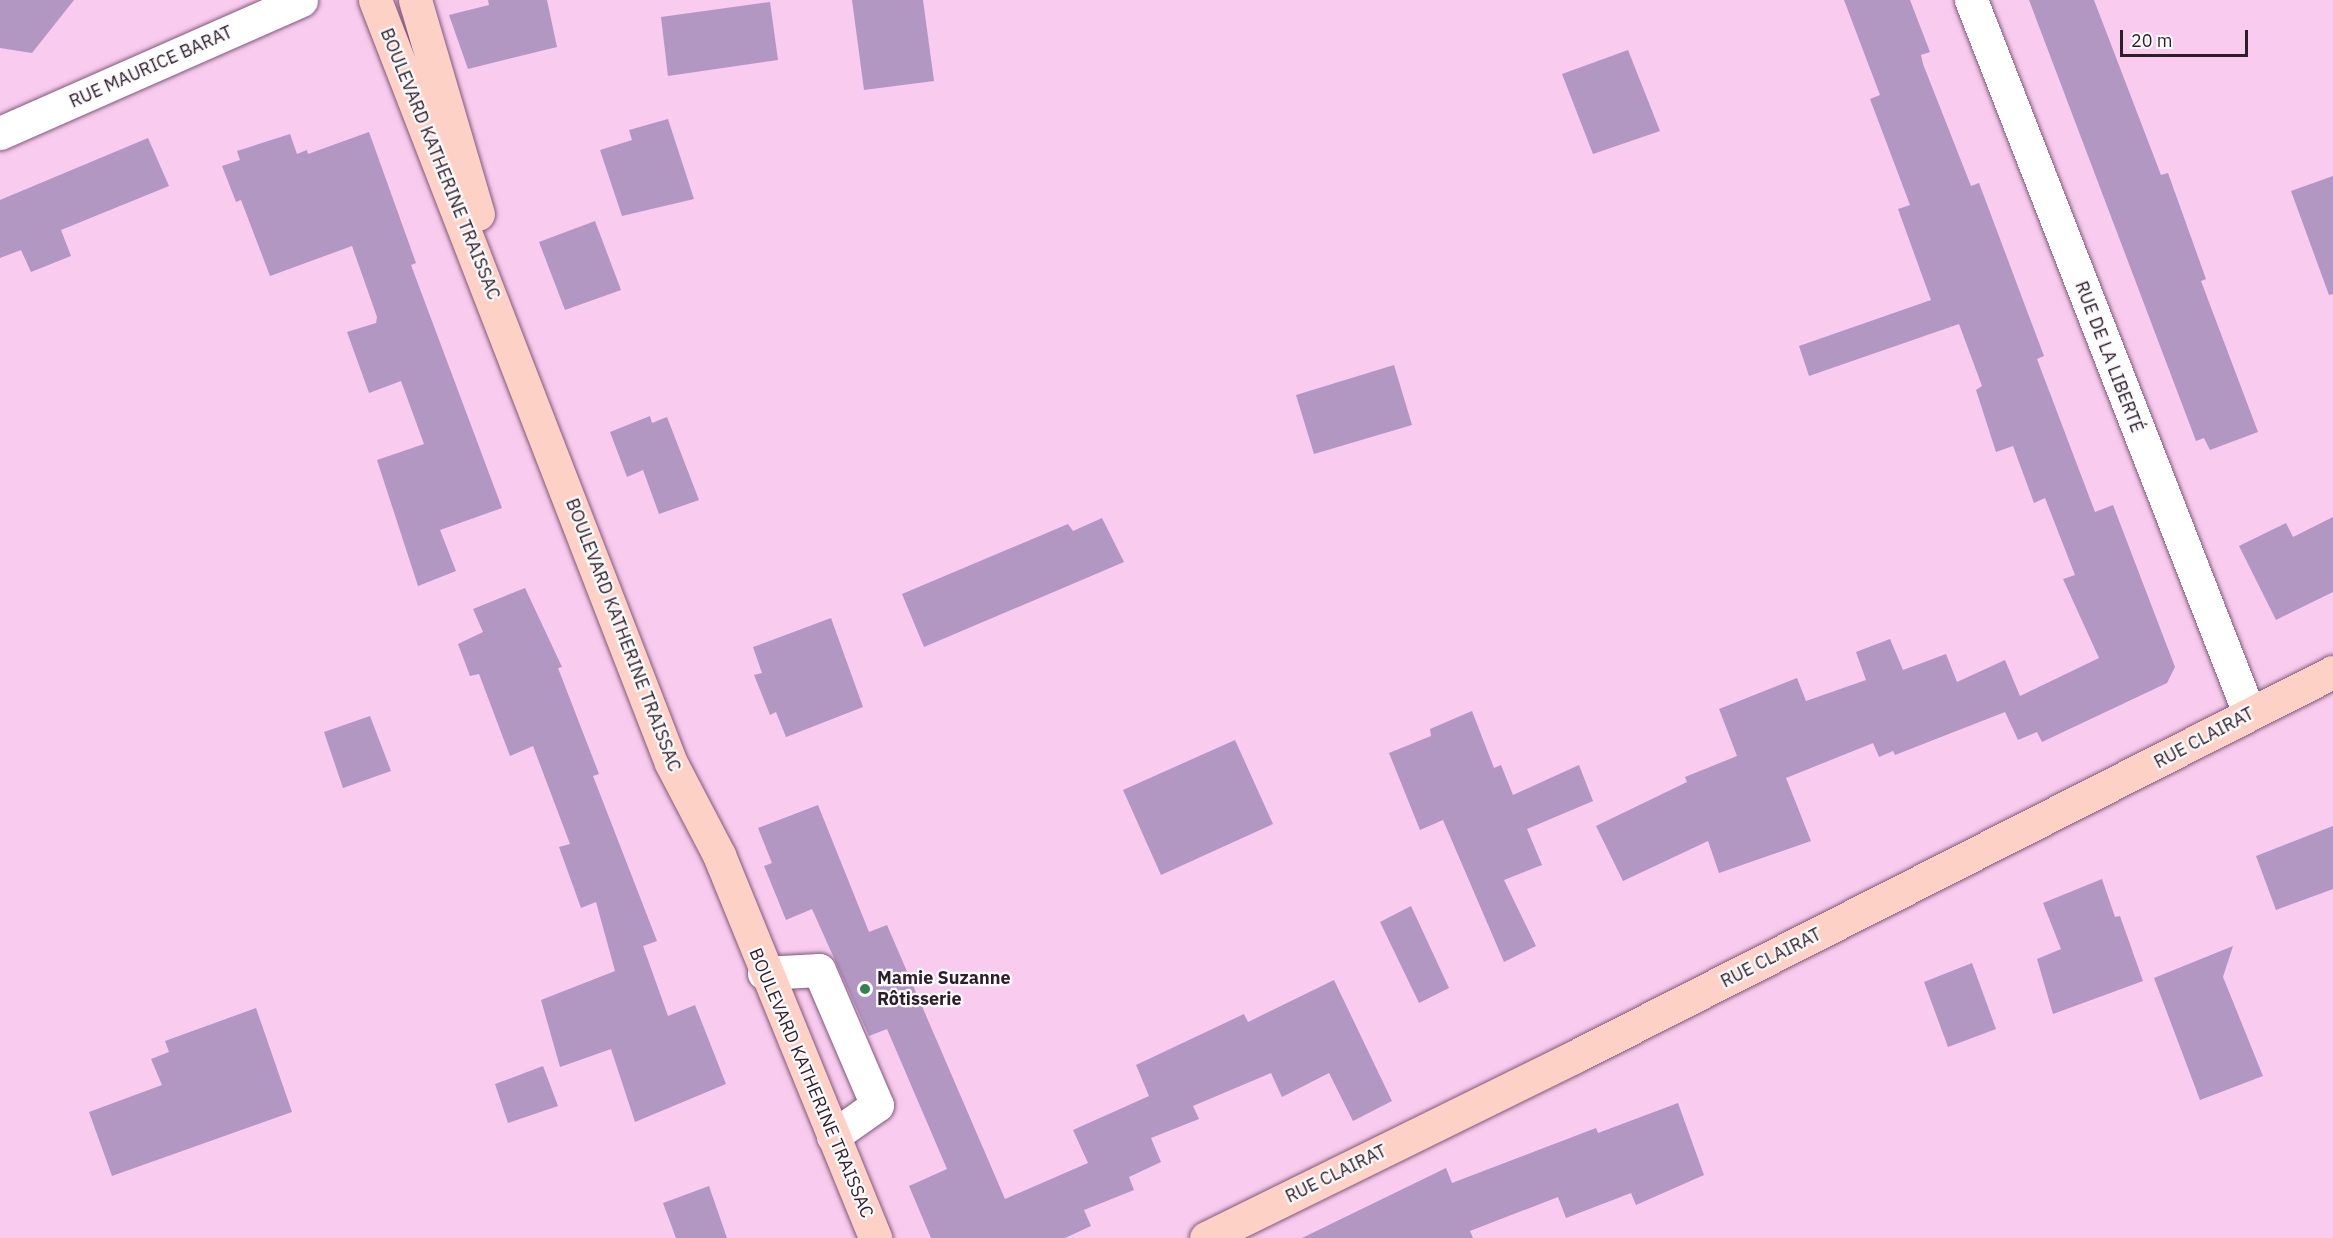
<!DOCTYPE html>
<meta charset="utf-8">
<style>
body{margin:0}
#map{position:relative;width:2333px;height:1238px;overflow:hidden;background:#f8cbef;font-family:"IBM Plex Sans",sans-serif}
div>[style]{position:absolute}
[style*='--x']{left:calc(var(--x)*1px);top:calc(var(--y)*1px);width:calc(var(--w)*1px);rotate:calc(var(--a)*1deg)}
.building>*{inset:0;background:#b397c3}
.roads{filter:drop-shadow(0 0 2px #805979) drop-shadow(0 0 2px #805979)}
.minor>*{height:33px;margin:-16.5px;padding:0 16.5px;transform-origin:16.5px;border-radius:16.5px;background:#fff}
.major>*{height:33px;margin:-16.5px;padding:0 16.5px;transform-origin:16.5px;border-radius:16.5px;background:#fed1c7}
.dots>*{width:16px;height:16px;translate:-50% -50%;box-sizing:border-box;border:3px solid #fcfcfc;border-radius:50%}
span{translate:-50% -50%;white-space:nowrap;text-align:center;line-height:1.15;-webkit-text-stroke:4.5px #fcfcfc;paint-order:stroke}
.street-label{font-size:18px;color:#2e1d2b}
.poi-label{font-size:18px;color:#2e1d2b;font-weight:700}
.left{translate:0 -50%;text-align:left}
.scale{position:absolute;left:2120px;top:30px;width:128px;height:27px;box-sizing:border-box;border:3px solid #2e1d2b;border-top:0;padding-left:8px;font-size:18px;line-height:21px;white-space:nowrap;color:#2e1d2b;-webkit-text-stroke:4px #fcfcfc;paint-order:stroke}
</style>
<div id="map">
<div class="building">
<i style="clip-path:polygon(0 0,74px 0,32px 53px,0 48px)"></i>
<i style="clip-path:polygon(488px 0,547px 0,557px 47px,468px 69px,449px 15px,489px 5px)"></i>
<i style="clip-path:polygon(852px 0,923px 0,934px 81px,864px 90px)"></i>
<i style="clip-path:polygon(1844px 0,1910px 0,1930px 52px,1921px 55px,1923px 64px,1971px 186px,1979px 183px,2044px 356px,2037px 359px,2095px 512px,2113px 505px,2175px 667px,2167px 683px,2042px 742px,2037px 732px,2018px 740px,2005px 712px,1895px 755px,1893px 751px,1879px 757px,1873px 743px,1786px 778px,1811px 841px,1719px 873px,1708px 841px,1623px 881px,1596px 826px,1687px 782px,1685px 777px,1737px 756px,1719px 709px,1797px 678px,1806px 701px,1866px 680px,1856px 652px,1890px 639px,1903px 670px,1946px 654px,1957px 682px,2005px 660px,2020px 696px,2099px 658px,2063px 579px,2075px 575px,2045px 498px,2034px 503px,2013px 446px,1996px 452px,1976px 390px,1982px 386px,1959px 324px,1809px 376px,1799px 346px,1931px 300px,1898px 209px,1910px 205px,1870px 99px,1880px 95px)"></i>
<i style="clip-path:polygon(2029px 0,2094px 0,2161px 175px,2168px 173px,2206px 279px,2201px 281px,2258px 432px,2210px 450px,2204px 438px,2196px 441px)"></i>
<i style="clip-path:polygon(770px 2px,778px 60px,668px 76px,661px 17px)"></i>
<i style="clip-path:polygon(1628px 50px,1660px 131px,1593px 154px,1562px 74px)"></i>
<i style="clip-path:polygon(668px 119px,694px 199px,622px 216px,600px 150px,632px 140px,629px 130px)"></i>
<i style="clip-path:polygon(369px 132px,416px 263px,411px 265px,502px 508px,440px 530px,456px 571px,418px 586px,377px 460px,424px 444px,401px 381px,369px 393px,347px 332px,376px 323px,377px 317px,352px 246px,270px 276px,241px 200px,236px 202px,222px 166px,240px 160px,237px 151px,290px 134px,297px 154px,307px 150px,308px 154px)"></i>
<i style="clip-path:polygon(148px 138px,169px 186px,61px 230px,71px 256px,31px 272px,21px 250px,0 258px,0 200px)"></i>
<i style="clip-path:polygon(2333px 176px,2333px 294px,2329px 295px,2291px 191px)"></i>
<i style="clip-path:polygon(595px 221px,621px 290px,565px 310px,539px 242px)"></i>
<i style="clip-path:polygon(1394px 365px,1412px 425px,1314px 454px,1296px 395px)"></i>
<i style="clip-path:polygon(650px 416px,652px 423px,667px 417px,699px 500px,659px 514px,643px 470px,627px 477px,610px 432px)"></i>
<i style="clip-path:polygon(2333px 517px,2333px 592px,2276px 620px,2239px 546px,2286px 523px,2293px 537px)"></i>
<i style="clip-path:polygon(1102px 518px,1124px 562px,924px 647px,902px 594px,1068px 524px,1073px 531px)"></i>
<i style="clip-path:polygon(525px 588px,562px 667px,558px 668px,599px 774px,593px 776px,657px 941px,643px 946px,668px 1016px,695px 1005px,726px 1084px,635px 1122px,611px 1049px,560px 1067px,541px 1000px,615px 971px,596px 902px,581px 908px,559px 847px,570px 844px,533px 746px,510px 756px,479px 674px,470px 676px,458px 644px,483px 632px,473px 609px)"></i>
<i style="clip-path:polygon(831px 618px,863px 707px,786px 737px,776px 712px,770px 715px,754px 675px,762px 673px,753px 647px)"></i>
<i style="clip-path:polygon(1472px 711px,1494px 768px,1501px 765px,1513px 795px,1579px 765px,1593px 801px,1527px 829px,1542px 865px,1504px 880px,1536px 946px,1504px 962px,1443px 820px,1420px 830px,1389px 753px,1431px 736px,1430px 729px)"></i>
<i style="clip-path:polygon(370px 716px,391px 771px,343px 788px,324px 732px)"></i>
<i style="clip-path:polygon(1235px 740px,1273px 824px,1161px 875px,1123px 790px)"></i>
<i style="clip-path:polygon(818px 805px,869px 932px,887px 925px,1005px 1199px,1088px 1163px,1073px 1130px,1149px 1096px,1136px 1065px,1244px 1014px,1248px 1022px,1334px 980px,1392px 1101px,1353px 1121px,1329px 1073px,1282px 1097px,1271px 1073px,1193px 1106px,1199px 1119px,1151px 1138px,1161px 1162px,1129px 1177px,1134px 1190px,1084px 1210px,1091px 1226px,1065px 1238px,931px 1238px,909px 1186px,947px 1169px,887px 1029px,869px 1036px,812px 909px,786px 920px,764px 866px,772px 863px,758px 828px)"></i>
<i style="clip-path:polygon(2333px 826px,2333px 889px,2276px 910px,2256px 856px)"></i>
<i style="clip-path:polygon(2102px 879px,2115px 917px,2120px 916px,2143px 981px,2053px 1014px,2037px 959px,2061px 949px,2043px 903px)"></i>
<i style="clip-path:polygon(1411px 906px,1449px 988px,1419px 1003px,1380px 922px)"></i>
<i style="clip-path:polygon(2233px 946px,2223px 977px,2263px 1076px,2200px 1100px,2154px 978px)"></i>
<i style="clip-path:polygon(1972px 963px,1996px 1029px,1948px 1047px,1924px 982px)"></i>
<i style="clip-path:polygon(256px 1008px,292px 1112px,112px 1176px,89px 1112px,162px 1085px,151px 1059px,169px 1052px,165px 1041px)"></i>
<i style="clip-path:polygon(543px 1066px,558px 1106px,508px 1123px,495px 1084px)"></i>
<i style="clip-path:polygon(1678px 1103px,1704px 1175px,1636px 1205px,1631px 1193px,1566px 1218px,1558px 1197px,1470px 1231px,1473px 1238px,1302px 1238px,1446px 1168px,1452px 1183px,1596px 1128px,1598px 1133px)"></i>
<i style="clip-path:polygon(709px 1186px,727px 1238px,676px 1238px,663px 1203px)"></i>
</div>
<div class="roads">
<div class="minor">
<i style="--x:1971;--y:0;--w:765;--a:68.7"></i>
<i style="--x:0;--y:133;--w:329;--a:-23.8"></i>
<i style="--x:764;--y:973;--w:55;--a:-3.1"></i>
<i style="--x:819;--y:970;--w:147;--a:66.8"></i>
<i style="--x:877;--y:1105;--w:54;--a:144.8"></i>
</div>
<div class="major">
<i style="--x:375;--y:0;--w:818;--a:68.8"></i>
<i style="--x:671;--y:763;--w:104;--a:62.4"></i>
<i style="--x:719;--y:855;--w:414;--a:67.8"></i>
<i style="--x:415;--y:0;--w:223;--a:73.6"></i>
<i style="--x:1206;--y:1238;--w:410;--a:-26.2"></i>
<i style="--x:1574;--y:1057;--w:851;--a:-26.9"></i>
</div>
</div>
<div class="dots">
<i style="left:865px;top:989px;background:#358252"></i>
</div>
<div class="street-label">
<span style="left:151px;top:67px;rotate:-24deg">RUE MAURICE BARAT</span>
<span style="left:440px;top:164px;rotate:68deg">BOULEVARD KATHERINE TRAISSAC</span>
<span style="left:2109px;top:357px;rotate:69deg">RUE DE LA LIBERTÉ</span>
<span style="left:623px;top:635px;rotate:69deg">BOULEVARD KATHERINE TRAISSAC</span>
<span style="left:2204px;top:738px;rotate:-28deg">RUE CLAIRAT</span>
<span style="left:1771px;top:958px;rotate:-27deg">RUE CLAIRAT</span>
<span style="left:811px;top:1083px;rotate:67deg">BOULEVARD KATHERINE TRAISSAC</span>
<span style="left:1336px;top:1174px;rotate:-26deg">RUE CLAIRAT</span>
</div>
<div class="poi-label">
<span class="left" style="left:877px;top:989px">Mamie Suzanne<br>Rôtisserie</span>
</div>
<div class="scale">20 m</div>
</div>
